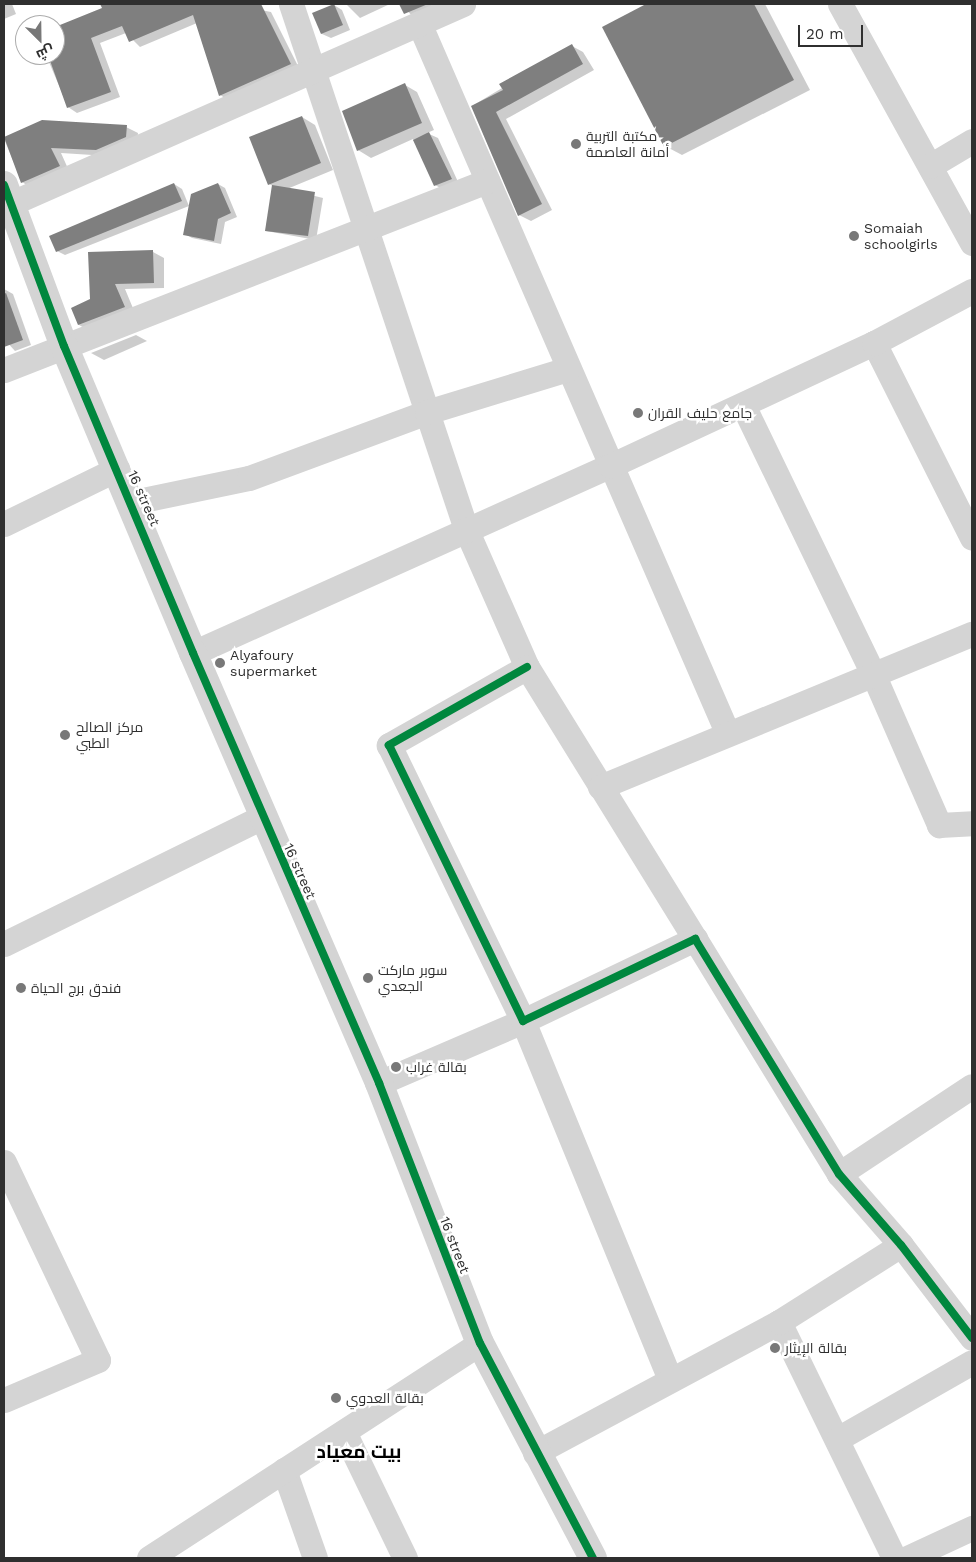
<!DOCTYPE html>
<meta charset="utf-8">
<style>
body{margin:0}
#map{position:relative;width:976px;height:1562px;overflow:hidden;background:#fff;font-family:"Work Sans",Cairo,sans-serif}
div>[style]{position:absolute}
[style*='--x']{left:calc(var(--x)*1px);top:calc(var(--y)*1px);width:calc(var(--w)*1px);rotate:calc(var(--a)*1deg)}
.shadow>*{inset:0;background:#0003}
.building>*{inset:0;background:#7f7f7f}
.minor>*{height:25px;margin:-12.5px;padding:0 12.5px;transform-origin:12.5px;border-radius:12.5px;background:#d4d4d4}
.tertiary>*{height:28px;margin:-14px;padding:0 14px;transform-origin:14px;border-radius:14px;background:#d4d4d4}
.cycleway>*{height:8px;margin:-4px;padding:0 4px;transform-origin:4px;border-radius:4px;background:#00873e}
.dots>*{width:14px;height:14px;translate:-50% -50%;box-sizing:border-box;border:2px solid #fff;border-radius:50%}
span{translate:-50% -50%;white-space:nowrap;text-align:center;line-height:1.15;-webkit-text-stroke:5px #fff;paint-order:stroke}
.poi-label{font-size:14px;color:#2f2f2f}
.left{translate:0 -50%;text-align:left}
.street-label{font-size:14px;color:#2f2f2f}
.district-label{font-size:19px;color:#000;font-weight:700}
.frame{position:absolute;inset:0;border:5px solid #2f2f2f;pointer-events:none}
.north{position:absolute;left:15px;top:15px;width:50px;height:50px;box-sizing:border-box;background:#fff;border:1px solid #acacac;border-radius:50%;rotate:157deg;font-size:14px;font-weight:700;line-height:20px;text-align:center;color:#2f2f2f}
.north::after{content:'';display:block;margin:auto;width:18px;height:22px;background:#787878;clip-path:polygon(50% 0,100% 100%,50% 72%,0 100%)}
.scale{position:absolute;left:798px;top:25px;width:65px;height:22px;box-sizing:border-box;border:2px solid #2f2f2f;border-top:0;padding-left:6px;font-size:15px;line-height:18px;white-space:nowrap;color:#2f2f2f;-webkit-text-stroke:4px #fff;paint-order:stroke}
</style>
<div id="map">
<div class="shadow">
<i style="clip-path:polygon(4px 4px,12px 4px,16px 14px,4px 19px)"></i>
<i style="clip-path:polygon(102px 4px,253px 4px,256px 9px,271px 12px,300px 70px,230px 101px,220px 95px,197px 23px,140px 47px,126px 33px,100px 43px,120px 97px,77px 113px,68px 107px,46px 55px,55px 55px,55px 28px,104px 9px)"></i>
<i style="clip-path:polygon(346px 4px,390px 4px,360px 18px)"></i>
<i style="clip-path:polygon(401px 4px,436px 4px,414px 18px)"></i>
<i style="clip-path:polygon(649px 4px,765px 4px,810px 90px,682px 155px,665px 146px,604px 27px)"></i>
<i style="clip-path:polygon(334px 5px,342px 10px,350px 30px,331px 38px,322px 34px,314px 14px)"></i>
<i style="clip-path:polygon(572px 46px,583px 52px,594px 70px,506px 119px,552px 210px,531px 221px,519px 215px,472px 106px)"></i>
<i style="clip-path:polygon(405px 85px,417px 92px,434px 130px,427px 133px,438px 138px,459px 184px,444px 190px,435px 185px,413px 139px,371px 158px,358px 150px)"></i>
<i style="clip-path:polygon(302px 117px,315px 125px,333px 170px,287px 189px,323px 198px,316px 240px,266px 231px,273px 186px,269px 184px)"></i>
<i style="clip-path:polygon(42px 121px,126px 127px,138px 133px,137px 143px,108px 156px,61px 153px,70px 173px,33px 189px,22px 182px,4px 139px)"></i>
<i style="clip-path:polygon(174px 184px,182px 189px,189px 206px,65px 255px,57px 251px)"></i>
<i style="clip-path:polygon(218px 184px,225px 188px,237px 217px,225px 222px,221px 244px,192px 238px,185px 234px)"></i>
<i style="clip-path:polygon(153px 252px,164px 258px,164px 288px,125px 289px,135px 313px,90px 331px,79px 325px,72px 308px,91px 300px,89px 253px)"></i>
<i style="clip-path:polygon(4px 289px,13px 294px,31px 345px,15px 351px,4px 339px)"></i>
<i style="clip-path:polygon(136px 335px,147px 341px,104px 360px,91px 353px)"></i>
</div>
<div class="building">
<i style="clip-path:polygon(100px 4px,261px 4px,291px 64px,219px 96px,193px 15px,129px 42px,122px 26px,91px 38px,111px 92px,67px 108px,48px 55px,55px 55px,55px 27px,102px 8px)"></i>
<i style="clip-path:polygon(334px 4px,343px 25px,321px 34px,312px 13px)"></i>
<i style="clip-path:polygon(399px 4px,428px 4px,404px 14px)"></i>
<i style="clip-path:polygon(646px 4px,754px 4px,794px 80px,664px 147px,602px 27px)"></i>
<i style="clip-path:polygon(572px 44px,583px 64px,496px 112px,542px 204px,518px 216px,471px 106px,503px 90px,499px 84px)"></i>
<i style="clip-path:polygon(405px 83px,422px 123px,357px 151px,342px 111px)"></i>
<i style="clip-path:polygon(302px 116px,321px 163px,268px 185px,249px 137px)"></i>
<i style="clip-path:polygon(42px 120px,127px 125px,126px 137px,96px 150px,51px 148px,60px 166px,21px 183px,4px 137px)"></i>
<i style="clip-path:polygon(429px 132px,452px 179px,434px 186px,413px 140px)"></i>
<i style="clip-path:polygon(174px 183px,182px 201px,56px 252px,49px 236px)"></i>
<i style="clip-path:polygon(218px 183px,231px 213px,218px 219px,214px 241px,183px 235px,191px 194px)"></i>
<i style="clip-path:polygon(272px 185px,315px 192px,308px 236px,265px 231px)"></i>
<i style="clip-path:polygon(153px 250px,154px 283px,115px 284px,125px 307px,78px 325px,71px 308px,90px 299px,88px 252px)"></i>
<i style="clip-path:polygon(6px 293px,23px 340px,4px 347px,4px 294px)"></i>
</div>
<div class="minor">
<i style="--x:291;--y:4;--w:553;--a:71.57"></i>
<i style="--x:466;--y:529;--w:151;--a:66.2"></i>
<i style="--x:527;--y:667;--w:320;--a:58.3"></i>
<i style="--x:840;--y:4;--w:273;--a:61.1"></i>
<i style="--x:419;--y:23;--w:773;--a:66.52"></i>
<i style="--x:930;--y:166;--w:49;--a:-30.8"></i>
<i style="--x:12;--y:203;--w:493;--a:-23.8"></i>
<i style="--x:874;--y:343;--w:218;--a:63.3"></i>
<i style="--x:4;--y:370;--w:519;--a:-21.37"></i>
<i style="--x:743;--y:405;--w:301;--a:64.2"></i>
<i style="--x:874;--y:676;--w:163;--a:66.4"></i>
<i style="--x:939;--y:825;--w:33;--a:-3"></i>
<i style="--x:133;--y:502;--w:118;--a:-11.7"></i>
<i style="--x:249;--y:478;--w:190;--a:-20.3"></i>
<i style="--x:427;--y:412;--w:147;--a:-17"></i>
<i style="--x:4;--y:524;--w:126;--a:-26"></i>
<i style="--x:193;--y:653;--w:457;--a:-24.2"></i>
<i style="--x:610;--y:466;--w:291;--a:-25"></i>
<i style="--x:874;--y:343;--w:111;--a:-28"></i>
<i style="--x:527;--y:667;--w:159;--a:150.5"></i>
<i style="--x:389;--y:745;--w:307;--a:64.1"></i>
<i style="--x:523;--y:1021;--w:191;--a:-25.5"></i>
<i style="--x:695;--y:939;--w:276;--a:58.5"></i>
<i style="--x:839;--y:1174;--w:94;--a:48.9"></i>
<i style="--x:901;--y:1245;--w:117;--a:52.6"></i>
<i style="--x:600;--y:787;--w:402;--a:-22.4"></i>
<i style="--x:4;--y:944;--w:288;--a:-26.2"></i>
<i style="--x:379;--y:1083;--w:157;--a:-23.3"></i>
<i style="--x:523;--y:1021;--w:387;--a:67.7"></i>
<i style="--x:4;--y:1162;--w:219;--a:64.6"></i>
<i style="--x:98;--y:1360;--w:102;--a:156.9"></i>
<i style="--x:839;--y:1174;--w:159;--a:-33.5"></i>
<i style="--x:779;--y:1322;--w:263;--a:64"></i>
<i style="--x:344;--y:1432;--w:140;--a:64.2"></i>
<i style="--x:839;--y:1438;--w:153;--a:-29.7"></i>
<i style="--x:535;--y:1453;--w:277;--a:-28.2"></i>
<i style="--x:779;--y:1322;--w:144;--a:-32.3"></i>
<i style="--x:284;--y:1470;--w:93;--a:70.6"></i>
<i style="--x:149;--y:1558;--w:395;--a:-33"></i>
<i style="--x:907;--y:1558;--w:72;--a:-24.8"></i>
</div>
<div class="tertiary">
<i style="--x:4;--y:185;--w:172;--a:69.6"></i>
<i style="--x:64;--y:346;--w:333;--a:67.2"></i>
<i style="--x:193;--y:653;--w:469;--a:66.6"></i>
<i style="--x:379;--y:1083;--w:279;--a:68.8"></i>
<i style="--x:480;--y:1343;--w:243;--a:62.3"></i>
</div>
<div class="cycleway">
<i style="--x:4;--y:185;--w:172;--a:69.6"></i>
<i style="--x:64;--y:346;--w:333;--a:67.2"></i>
<i style="--x:193;--y:653;--w:469;--a:66.6"></i>
<i style="--x:379;--y:1083;--w:279;--a:68.8"></i>
<i style="--x:480;--y:1343;--w:243;--a:62.3"></i>
<i style="--x:527;--y:667;--w:159;--a:150.5"></i>
<i style="--x:389;--y:745;--w:307;--a:64.1"></i>
<i style="--x:523;--y:1021;--w:191;--a:-25.5"></i>
<i style="--x:695;--y:939;--w:276;--a:58.5"></i>
<i style="--x:839;--y:1174;--w:94;--a:48.9"></i>
<i style="--x:901;--y:1245;--w:117;--a:52.6"></i>
</div>
<div class="dots">
<i style="left:576px;top:144px;background:#787878"></i>
<i style="left:854px;top:236px;background:#787878"></i>
<i style="left:638px;top:413px;background:#787878"></i>
<i style="left:220px;top:663px;background:#787878"></i>
<i style="left:65px;top:735px;background:#787878"></i>
<i style="left:368px;top:978px;background:#787878"></i>
<i style="left:21px;top:988px;background:#787878"></i>
<i style="left:396px;top:1067px;background:#787878"></i>
<i style="left:775px;top:1348px;background:#787878"></i>
<i style="left:336px;top:1398px;background:#787878"></i>
</div>
<div class="poi-label">
<span class="left" style="left:586px;top:144px">مكتبة التربية<br>أمانة العاصمة</span>
<span class="left" style="left:864px;top:236px">Somaiah<br>schoolgirls</span>
<span class="left" style="left:648px;top:413px">جامع حليف القران</span>
<span class="left" style="left:230px;top:663px">Alyafoury<br>supermarket</span>
<span class="left" style="left:76px;top:735px">مركز الصالح<br>الطبي</span>
<span class="left" style="left:378px;top:978px">سوبر ماركت<br>الجعدي</span>
<span class="left" style="left:31px;top:988px">فندق برج الحياة</span>
<span class="left" style="left:406px;top:1067px">بقالة غراب</span>
<span class="left" style="left:785px;top:1348px">بقالة الإيثار</span>
<span class="left" style="left:346px;top:1398px">بقالة العدوي</span>
</div>
<div class="street-label">
<span style="left:144px;top:498px;rotate:66deg">16 street</span>
<span style="left:300px;top:871px;rotate:66deg">16 street</span>
<span style="left:455px;top:1245px;rotate:69deg">16 street</span>
</div>
<div class="district-label">
<span style="left:359px;top:1452px">بيت معياد</span>
</div>
<div class="frame"></div>
<div class="north">ش</div>
<div class="scale">20 m</div>
</div>
